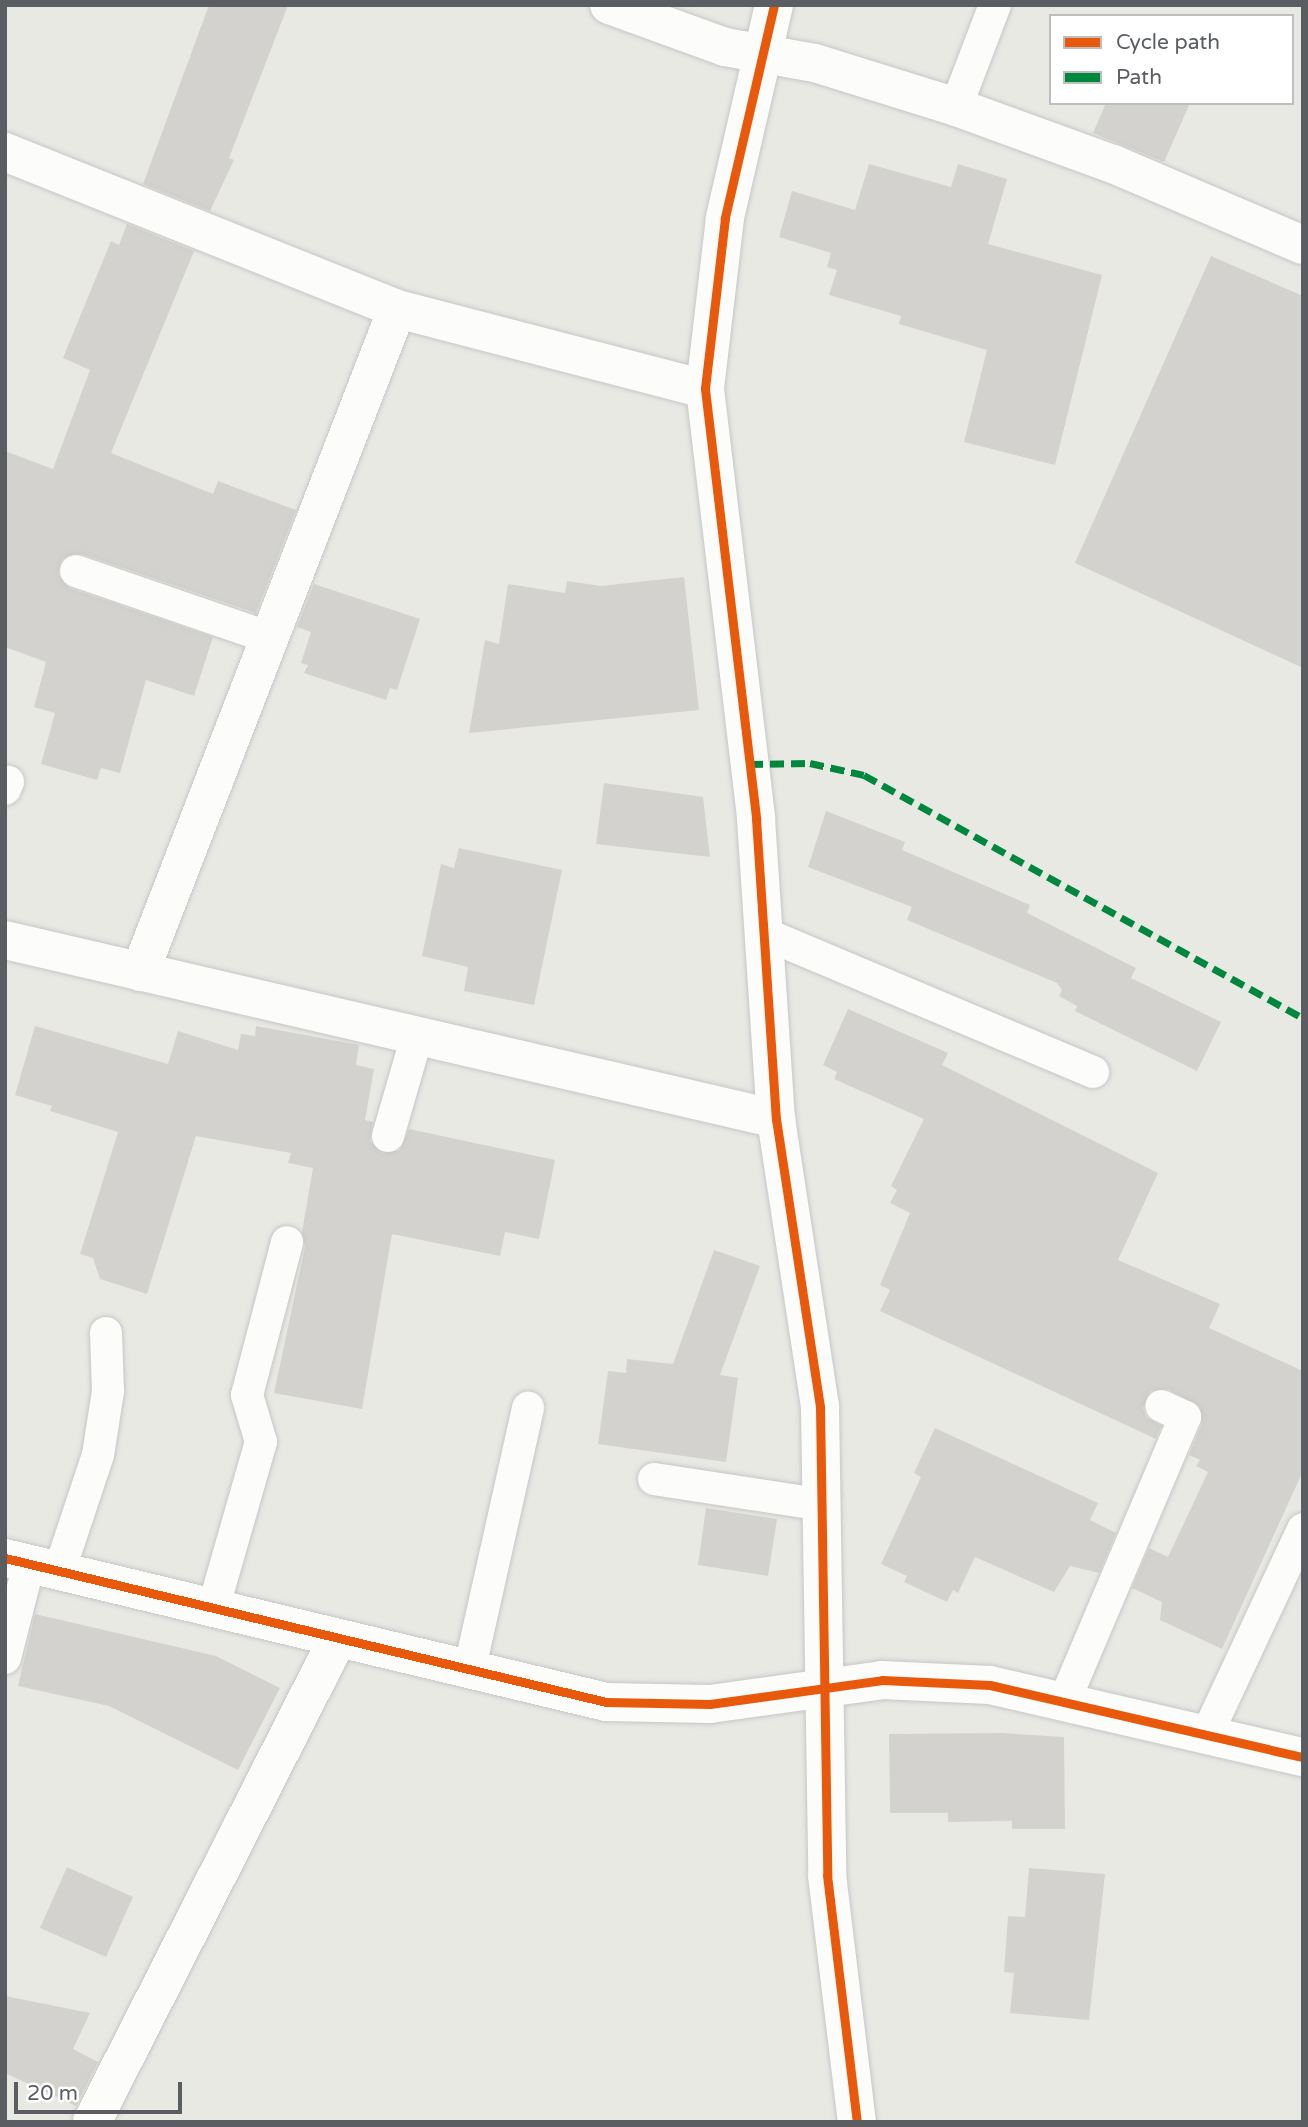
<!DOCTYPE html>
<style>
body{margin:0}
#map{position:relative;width:1308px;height:2127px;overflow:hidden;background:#e9e9e4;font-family:"Varela Round",sans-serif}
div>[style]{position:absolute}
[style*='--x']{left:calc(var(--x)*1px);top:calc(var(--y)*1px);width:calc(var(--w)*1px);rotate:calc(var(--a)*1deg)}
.building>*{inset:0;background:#d3d2cf}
.roads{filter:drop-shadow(0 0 2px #c6c7c6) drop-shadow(0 0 2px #c6c7c6)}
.lane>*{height:32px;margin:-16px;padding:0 16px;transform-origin:16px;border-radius:16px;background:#fcfcfb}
.street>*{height:38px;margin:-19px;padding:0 19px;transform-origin:19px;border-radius:19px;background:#fcfcfb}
.secondary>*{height:38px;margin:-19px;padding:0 19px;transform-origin:19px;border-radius:19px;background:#fcfcfb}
.quiet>*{height:7px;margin-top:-3.5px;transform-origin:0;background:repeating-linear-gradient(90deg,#00873e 0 14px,transparent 0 21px)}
.cycleway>*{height:9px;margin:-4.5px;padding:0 4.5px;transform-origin:4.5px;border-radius:4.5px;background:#e8590c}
span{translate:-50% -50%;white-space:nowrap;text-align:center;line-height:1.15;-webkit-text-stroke:7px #fff;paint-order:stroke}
.frame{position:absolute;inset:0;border:7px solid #5a5d62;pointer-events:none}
.legend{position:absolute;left:1049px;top:14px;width:245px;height:91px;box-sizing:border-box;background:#fff;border:2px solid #bdbec0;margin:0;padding:9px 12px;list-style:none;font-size:21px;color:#5a5d62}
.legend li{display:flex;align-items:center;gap:14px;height:35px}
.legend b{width:35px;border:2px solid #bdbec0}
.scale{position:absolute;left:14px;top:2082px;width:168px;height:32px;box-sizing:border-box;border:4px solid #5a5d62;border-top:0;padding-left:9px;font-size:21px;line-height:24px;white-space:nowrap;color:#5a5d62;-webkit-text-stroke:5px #fff;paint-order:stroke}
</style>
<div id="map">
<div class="building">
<i style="clip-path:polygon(209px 5px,288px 5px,229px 158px,234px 160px,210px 211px,143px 184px)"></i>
<i style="clip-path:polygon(1106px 103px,1190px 103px,1164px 162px,1093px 133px)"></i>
<i style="clip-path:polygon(869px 164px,951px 187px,958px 164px,1007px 179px,988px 244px,1102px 275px,1055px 465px,964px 442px,987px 350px,899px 324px,901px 316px,829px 295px,837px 270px,827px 267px,831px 253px,779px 237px,792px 191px,855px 210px)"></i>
<i style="clip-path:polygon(127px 224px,194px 251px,111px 453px,213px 494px,218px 481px,296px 510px,256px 613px,82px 554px,63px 558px,58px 574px,69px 588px,213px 637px,194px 696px,146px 680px,120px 773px,101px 768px,97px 780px,41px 764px,55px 713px,34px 707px,46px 662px,5px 647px,5px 451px,53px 469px,90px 370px,63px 358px,111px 241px,119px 245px)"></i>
<i style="clip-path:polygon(1211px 256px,1303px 296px,1303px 668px,1075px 563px)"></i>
<i style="clip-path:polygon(684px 577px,699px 710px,469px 733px,485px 640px,499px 644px,508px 584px,565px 593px,567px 581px,601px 586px)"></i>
<i style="clip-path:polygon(314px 584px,420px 619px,397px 690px,390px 688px,386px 700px,304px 673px,308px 665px,301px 663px,311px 632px,297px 627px)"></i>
<i style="clip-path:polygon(604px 783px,703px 797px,710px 857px,596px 844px)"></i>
<i style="clip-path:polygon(826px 811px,905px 842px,902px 850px,1030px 905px,1027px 913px,1136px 968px,1131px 978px,1221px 1022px,1197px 1071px,1075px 1011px,1077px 1006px,1059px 996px,1062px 990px,1057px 983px,907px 920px,912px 907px,808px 867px)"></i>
<i style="clip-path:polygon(459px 848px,562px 870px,534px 1005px,464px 991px,468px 967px,422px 956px,441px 864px,454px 868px)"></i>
<i style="clip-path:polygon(848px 1009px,948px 1053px,942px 1065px,1158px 1173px,1118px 1260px,1220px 1304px,1209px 1328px,1303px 1371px,1303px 1471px,1222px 1649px,1160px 1620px,1162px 1602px,1132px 1588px,1149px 1548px,1168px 1557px,1208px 1472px,1196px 1466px,1200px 1460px,1189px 1455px,1202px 1424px,1199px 1406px,1168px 1389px,1150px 1391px,1143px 1408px,1146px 1417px,1161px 1426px,1156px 1439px,880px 1311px,890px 1290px,880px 1285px,910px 1213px,890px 1203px,897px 1190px,891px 1186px,924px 1119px,834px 1079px,837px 1072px,823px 1065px)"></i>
<i style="clip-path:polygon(35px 1026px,168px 1064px,178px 1031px,238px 1050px,241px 1034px,255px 1036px,256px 1026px,359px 1045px,356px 1065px,374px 1069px,365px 1120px,373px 1122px,370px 1141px,382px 1153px,400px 1150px,409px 1129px,555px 1160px,539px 1239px,505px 1232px,500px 1256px,392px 1234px,362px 1409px,274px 1393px,305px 1247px,302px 1232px,313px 1168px,288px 1163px,291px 1153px,196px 1136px,147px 1294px,100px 1279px,93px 1258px,80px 1254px,118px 1132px,50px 1111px,52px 1106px,15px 1095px)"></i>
<i style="clip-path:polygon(714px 1250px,760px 1266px,720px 1375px,738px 1378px,726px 1462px,598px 1444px,608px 1371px,626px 1373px,627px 1359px,673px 1364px)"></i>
<i style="clip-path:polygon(935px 1428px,1098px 1503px,1090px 1520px,1116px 1533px,1099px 1573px,1070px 1566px,1054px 1592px,975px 1557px,958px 1593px,953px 1590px,947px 1602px,904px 1582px,907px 1576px,881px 1564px,921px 1477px,914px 1473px)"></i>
<i style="clip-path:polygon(706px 1508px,777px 1519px,768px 1576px,698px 1565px)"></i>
<i style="clip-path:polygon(35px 1614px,216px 1656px,280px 1688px,238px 1770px,109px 1706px,18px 1686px)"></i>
<i style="clip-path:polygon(1002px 1733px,1064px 1737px,1065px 1829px,1012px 1829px,1012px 1821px,948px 1822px,948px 1813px,890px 1813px,889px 1734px)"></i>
<i style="clip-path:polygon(67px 1867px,133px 1897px,106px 1957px,40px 1928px)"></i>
<i style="clip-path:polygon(1029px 1868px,1105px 1874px,1089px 2020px,1010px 2013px,1014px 1973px,1004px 1972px,1008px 1916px,1025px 1917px)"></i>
<i style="clip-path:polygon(5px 1996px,90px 2013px,73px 2049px,98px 2062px,76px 2106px,5px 2073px)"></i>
</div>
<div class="roads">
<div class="lane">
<i style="--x:956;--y:107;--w:109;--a:-69.1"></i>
<i style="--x:76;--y:571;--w:203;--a:19"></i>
<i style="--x:5;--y:789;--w:8;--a:-67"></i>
<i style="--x:765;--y:934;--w:356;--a:22.8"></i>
<i style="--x:388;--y:1136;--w:104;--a:-73.8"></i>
<i style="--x:654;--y:1479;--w:172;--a:8.7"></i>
<i style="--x:60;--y:1569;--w:120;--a:-71.6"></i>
<i style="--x:98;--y:1455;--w:65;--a:-81.1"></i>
<i style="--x:108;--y:1391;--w:58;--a:-92"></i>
<i style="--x:213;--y:1609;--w:174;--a:-74"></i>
<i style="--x:261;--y:1442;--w:49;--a:-106.6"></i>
<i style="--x:247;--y:1395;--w:158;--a:-75.3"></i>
<i style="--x:5;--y:1658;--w:97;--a:-75.7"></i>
<i style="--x:469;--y:1672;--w:271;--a:-77.4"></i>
<i style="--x:1064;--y:1702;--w:310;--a:-67"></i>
<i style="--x:1185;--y:1417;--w:26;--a:-155"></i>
<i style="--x:1208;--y:1732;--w:224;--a:-64.9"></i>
</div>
<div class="street">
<i style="--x:609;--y:5;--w:123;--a:19.9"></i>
<i style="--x:725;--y:47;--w:91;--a:10.1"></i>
<i style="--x:815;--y:63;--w:148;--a:17.3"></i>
<i style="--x:956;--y:107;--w:167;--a:20"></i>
<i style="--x:1113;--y:164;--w:207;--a:23.1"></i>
<i style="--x:5;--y:152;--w:422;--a:21.8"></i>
<i style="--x:397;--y:309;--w:318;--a:14.6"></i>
<i style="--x:5;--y:940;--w:792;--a:13.07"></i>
<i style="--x:140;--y:972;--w:711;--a:-68.81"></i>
<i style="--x:5;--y:1558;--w:618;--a:13.47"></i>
<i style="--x:606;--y:1702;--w:104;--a:1.1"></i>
<i style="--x:710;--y:1704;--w:174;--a:-7.9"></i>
<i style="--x:882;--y:1680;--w:108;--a:2.7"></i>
<i style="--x:990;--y:1685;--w:321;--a:13"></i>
<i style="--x:92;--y:2122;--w:541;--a:-63.06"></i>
</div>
<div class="secondary">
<i style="--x:774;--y:5;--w:219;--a:103"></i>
<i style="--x:725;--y:218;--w:172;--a:96.7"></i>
<i style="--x:705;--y:389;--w:433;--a:83.2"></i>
<i style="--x:756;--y:819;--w:301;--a:86.2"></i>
<i style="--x:776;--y:1119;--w:291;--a:81.3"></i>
<i style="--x:820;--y:1407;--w:468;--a:89.1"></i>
<i style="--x:827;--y:1875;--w:249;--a:83.1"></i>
</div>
</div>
<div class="quiet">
<i style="--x:749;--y:764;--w:61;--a:-0.9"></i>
<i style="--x:810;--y:763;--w:55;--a:12.5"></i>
<i style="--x:864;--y:775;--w:502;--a:28.97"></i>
</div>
<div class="cycleway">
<i style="--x:774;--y:5;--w:219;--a:103"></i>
<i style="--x:725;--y:218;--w:172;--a:96.7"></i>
<i style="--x:705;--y:389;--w:433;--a:83.2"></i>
<i style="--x:756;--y:819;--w:301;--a:86.2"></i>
<i style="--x:776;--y:1119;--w:291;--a:81.3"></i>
<i style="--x:820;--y:1407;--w:468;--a:89.1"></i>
<i style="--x:827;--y:1875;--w:249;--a:83.1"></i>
<i style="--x:5;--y:1558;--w:618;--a:13.47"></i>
<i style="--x:606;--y:1702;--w:104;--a:1.1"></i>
<i style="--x:710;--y:1704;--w:174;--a:-7.9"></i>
<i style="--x:882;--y:1680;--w:108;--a:2.7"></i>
<i style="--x:990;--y:1685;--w:321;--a:13"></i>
</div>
<div class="frame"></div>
<ul class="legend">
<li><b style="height:9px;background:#e8590c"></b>Cycle path</li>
<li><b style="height:9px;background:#00873e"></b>Path</li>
</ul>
<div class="scale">20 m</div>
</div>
